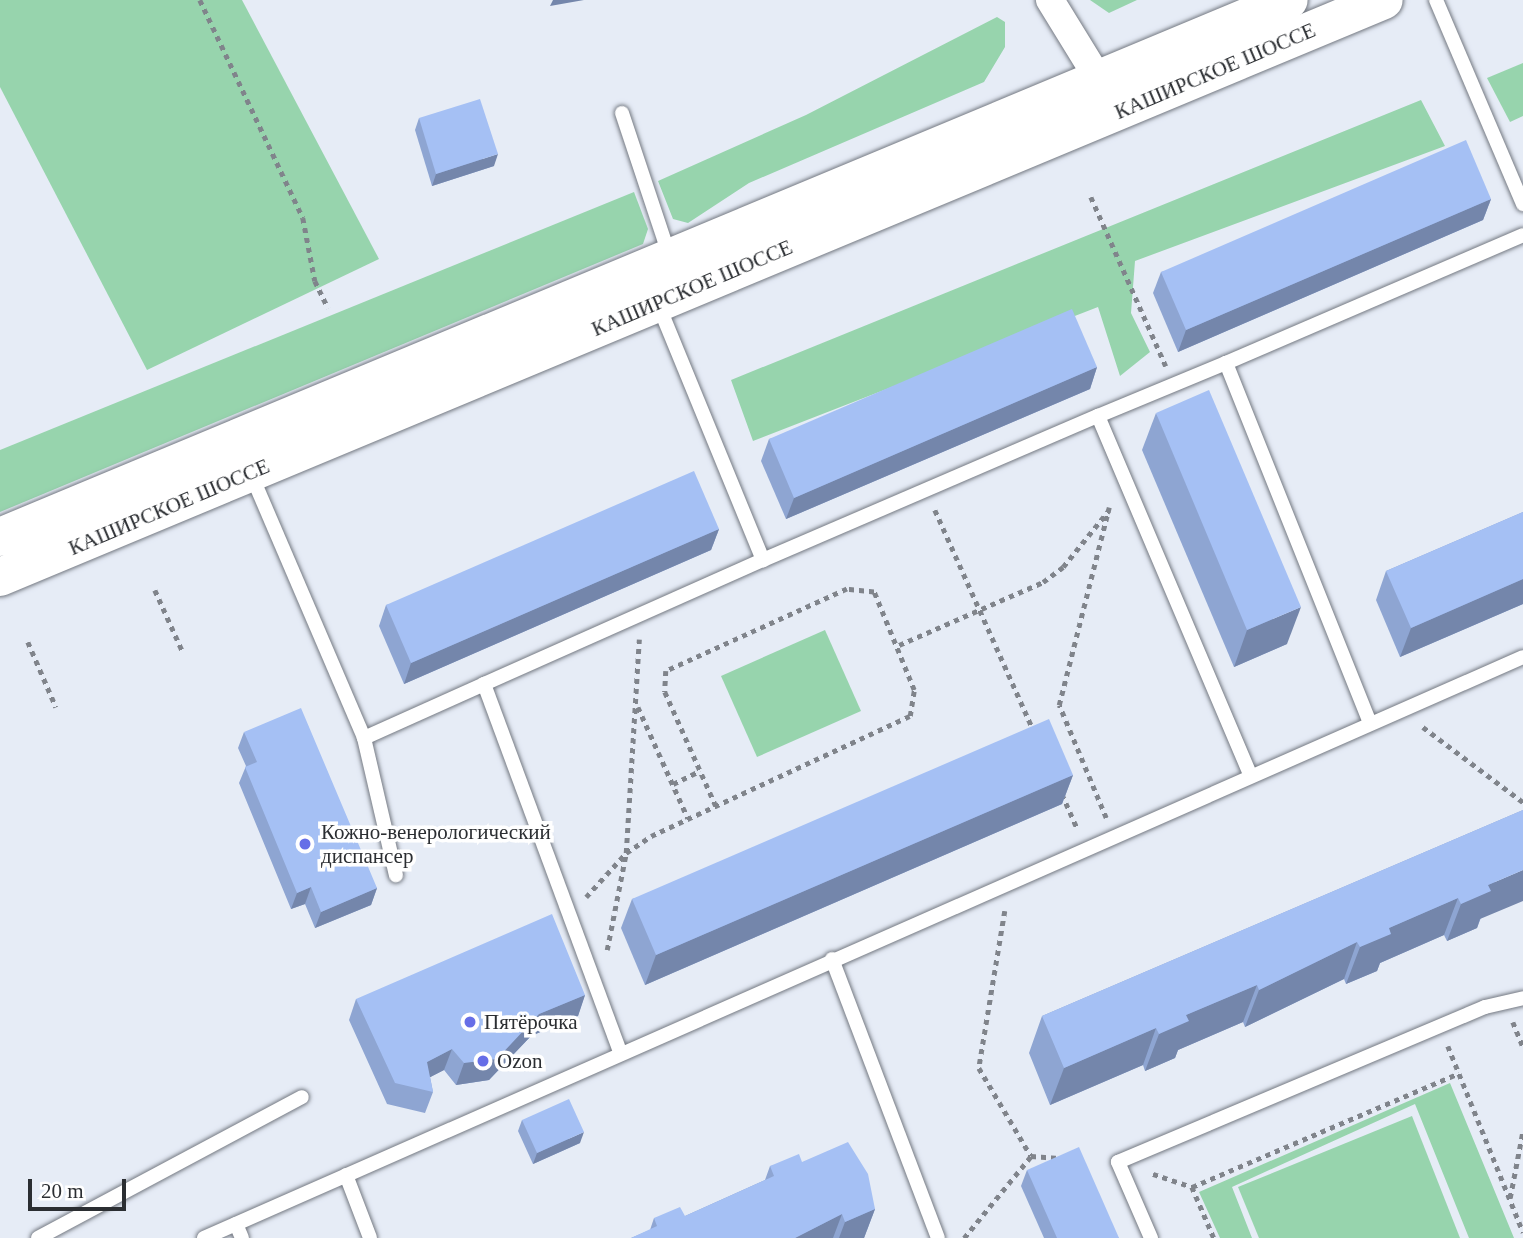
<!DOCTYPE html>
<meta charset="utf-8">
<style>
body{margin:0}
#map{position:relative;width:1523px;height:1238px;overflow:hidden;background:#e6ecf6;font-family:Georgia,serif}
div>[style]{position:absolute}
[style*='--x']{left:calc(var(--x)*1px);top:calc(var(--y)*1px);width:calc(var(--w)*1px);rotate:calc(var(--a)*1deg)}
.green>*{inset:0;background:#97d4ad}
.path>*{height:4.5px;margin-top:-2.25px;transform-origin:0;background:repeating-linear-gradient(90deg,#80848b 0 5px,transparent 0 10px)}
.roads{filter:drop-shadow(0 0 2px #747982) drop-shadow(0 0 2px #747982)}
.service>*{height:14px;margin:-7px;padding:0 7px;transform-origin:7px;border-radius:7px;background:#fff}
.minor>*{height:28px;margin:-14px;padding:0 14px;transform-origin:14px;border-radius:14px;background:#fff}
.primary>*{height:38px;margin:-19px;padding:0 19px;transform-origin:19px;border-radius:19px;background:#fff}
.wall>*{inset:0;background:#8ea5d2}
.shaded-wall>*{inset:0;background:#7486ab}
.building>*{inset:0;background:#a5c0f4}
.dots>*{width:19px;height:19px;translate:-50% -50%;box-sizing:border-box;border:4px solid #fff;border-radius:50%}
span{translate:-50% -50%;white-space:nowrap;text-align:center;line-height:1.15;-webkit-text-stroke:7px #fff;paint-order:stroke}
.street-label{font-size:21px;color:#2b2e32}
.poi-label{font-size:21px;color:#2b2e32}
.left{translate:0 -50%;text-align:left}
.scale{position:absolute;left:28px;top:1179px;width:98px;height:32px;box-sizing:border-box;border:4px solid #2b2e32;border-top:0;padding-left:9px;font-size:21px;line-height:24px;white-space:nowrap;color:#2b2e32;-webkit-text-stroke:5px #fff;paint-order:stroke}
</style>
<div id="map">
<div class="green">
<i style="clip-path:polygon(0 0,242px 0,379px 259px,147px 370px,0 87px)"></i>
<i style="clip-path:polygon(1090px 0,1137px 0,1109px 13px)"></i>
<i style="clip-path:polygon(997px 17px,1005px 22px,1005px 47px,984px 82px,749px 183px,688px 223px,673px 219px,658px 181px,806px 115px)"></i>
<i style="clip-path:polygon(1523px 63px,1523px 116px,1510px 122px,1487px 78px)"></i>
<i style="clip-path:polygon(1421px 100px,1445px 146px,1135px 261px,1131px 313px,1150px 352px,1120px 376px,1098px 307px,753px 441px,731px 380px)"></i>
<i style="clip-path:polygon(634px 192px,648px 229px,643px 244px,0 512px,0 450px)"></i>
<i style="clip-path:polygon(825px 630px,861px 711px,757px 757px,721px 676px)"></i>
<i style="clip-path:polygon(1450px 1083px,1514px 1238px,1469px 1238px,1415px 1104px,1232px 1187px,1252px 1238px,1220px 1238px,1199px 1192px)"></i>
<i style="clip-path:polygon(1412px 1116px,1460px 1238px,1259px 1238px,1238px 1187px)"></i>
</div>
<div class="path">
<i style="--x:200;--y:0;--w:241;--a:64.7"></i>
<i style="--x:303;--y:218;--w:64;--a:79.2"></i>
<i style="--x:315;--y:281;--w:30;--a:64"></i>
<i style="--x:1091;--y:197;--w:185;--a:66.1"></i>
<i style="--x:935;--y:510;--w:240;--a:65.9"></i>
<i style="--x:155;--y:590;--w:66;--a:65.8"></i>
<i style="--x:28;--y:642;--w:71;--a:66.7"></i>
<i style="--x:899;--y:645;--w:157;--a:-23.6"></i>
<i style="--x:1043;--y:582;--w:25;--a:-37"></i>
<i style="--x:1063;--y:567;--w:73;--a:-51.1"></i>
<i style="--x:638;--y:707;--w:122;--a:65.8"></i>
<i style="--x:1423;--y:727;--w:125;--a:36.9"></i>
<i style="--x:673;--y:784;--w:30;--a:-26"></i>
<i style="--x:1062;--y:794;--w:37;--a:66"></i>
<i style="--x:1106;--y:818;--w:122;--a:-112.6"></i>
<i style="--x:1059;--y:705;--w:204;--a:-75.8"></i>
<i style="--x:586;--y:897;--w:59;--a:-47.7"></i>
<i style="--x:626;--y:853;--w:30;--a:-34"></i>
<i style="--x:651;--y:836;--w:285;--a:-24.9"></i>
<i style="--x:910;--y:716;--w:26;--a:-81"></i>
<i style="--x:914;--y:690;--w:106;--a:-112.2"></i>
<i style="--x:874;--y:592;--w:27;--a:-174"></i>
<i style="--x:847;--y:589;--w:199;--a:155.6"></i>
<i style="--x:666;--y:671;--w:21;--a:93"></i>
<i style="--x:665;--y:692;--w:125;--a:65.9"></i>
<i style="--x:1005;--y:911;--w:159;--a:99.4"></i>
<i style="--x:979;--y:1068;--w:102;--a:59.4"></i>
<i style="--x:1031;--y:1156;--w:28;--a:4"></i>
<i style="--x:607;--y:950;--w:99;--a:-78.9"></i>
<i style="--x:626;--y:853;--w:214;--a:-86.5"></i>
<i style="--x:1513;--y:1022;--w:27;--a:68"></i>
<i style="--x:1448;--y:1046;--w:201;--a:68"></i>
<i style="--x:1153;--y:1174;--w:41;--a:18.4"></i>
<i style="--x:1192;--y:1187;--w:56;--a:66.7"></i>
<i style="--x:1192;--y:1187;--w:290;--a:-23.1"></i>
<i style="--x:1510;--y:1198;--w:69;--a:-79.2"></i>
<i style="--x:964;--y:1238;--w:106;--a:-50.7"></i>
</div>
<div class="roads">
<div class="service">
<i style="--x:1436;--y:0;--w:222;--a:66.9"></i>
<i style="--x:622;--y:113;--w:152;--a:71.6"></i>
<i style="--x:658;--y:304;--w:277;--a:67.7"></i>
<i style="--x:763;--y:560;--w:365;--a:-23.3"></i>
<i style="--x:1098;--y:416;--w:391;--a:67"></i>
<i style="--x:1098;--y:416;--w:139;--a:-22.5"></i>
<i style="--x:251;--y:474;--w:287;--a:66.8"></i>
<i style="--x:364;--y:738;--w:141;--a:76.9"></i>
<i style="--x:484;--y:684;--w:305;--a:-24"></i>
<i style="--x:1370;--y:723;--w:388;--a:-111.8"></i>
<i style="--x:1226;--y:363;--w:323;--a:-23.3"></i>
<i style="--x:364;--y:738;--w:132;--a:-24.2"></i>
<i style="--x:484;--y:684;--w:391;--a:69.7"></i>
<i style="--x:832;--y:959;--w:298;--a:69.2"></i>
<i style="--x:346;--y:1175;--w:67;--a:69.1"></i>
<i style="--x:236;--y:1224;--w:15;--a:67"></i>
<i style="--x:38;--y:1238;--w:299;--a:-28.1"></i>
<i style="--x:204;--y:1238;--w:1441;--a:-23.77"></i>
<i style="--x:1151;--y:1238;--w:83;--a:-113.5"></i>
<i style="--x:1118;--y:1162;--w:398;--a:-22.9"></i>
<i style="--x:1485;--y:1007;--w:39;--a:-13"></i>
</div>
<div class="minor">
<i style="--x:1050;--y:0;--w:113;--a:58.4"></i>
</div>
<div class="primary">
<i style="--x:0;--y:537;--w:1396;--a:-22.62"></i>
<i style="--x:0;--y:577;--w:1499;--a:-22.63"></i>
</div>
</div>
<div class="wall">
<i style="clip-path:polygon(419px 118px,494px 166px,432px 186px,415px 130px)"></i>
<i style="clip-path:polygon(1491px 199px,1483px 220px,1178px 352px,1153px 293px,1161px 272px)"></i>
<i style="clip-path:polygon(1097px 367px,1090px 389px,786px 519px,761px 461px,769px 439px)"></i>
<i style="clip-path:polygon(1156px 413px,1287px 644px,1234px 667px,1142px 450px)"></i>
<i style="clip-path:polygon(1523px 512px,1523px 604px,1400px 657px,1376px 600px,1386px 571px)"></i>
<i style="clip-path:polygon(719px 529px,711px 550px,404px 684px,379px 626px,386px 605px)"></i>
<i style="clip-path:polygon(244px 732px,377px 888px,371px 905px,315px 928px,305px 904px,291px 909px,239px 783px,246px 766px,238px 748px)"></i>
<i style="clip-path:polygon(1073px 775px,1062px 804px,645px 985px,621px 928px,632px 899px)"></i>
<i style="clip-path:polygon(1523px 810px,1477px 928px,1447px 941px,1444px 935px,1380px 963px,1377px 971px,1346px 984px,1344px 979px,1245px 1027px,1243px 1022px,1178px 1050px,1175px 1058px,1145px 1071px,1143px 1065px,1050px 1105px,1029px 1053px,1042px 1016px)"></i>
<i style="clip-path:polygon(585px 995px,578px 1016px,531px 1036px,489px 1080px,456px 1085px,444px 1070px,430px 1077px,433px 1092px,425px 1113px,387px 1104px,349px 1020px,356px 999px)"></i>
<i style="clip-path:polygon(522px 1120px,580px 1143px,533px 1164px,518px 1131px)"></i>
<i style="clip-path:polygon(802px 1162px,875px 1209px,864px 1238px,631px 1238px,650px 1230px,654px 1218px,685px 1216px,765px 1180px,770px 1166px)"></i>
<i style="clip-path:polygon(1027px 1170px,1119px 1238px,1044px 1238px,1021px 1186px)"></i>
</div>
<div class="shaded-wall">
<i style="clip-path:polygon(553px 0,584px 0,550px 6px)"></i>
<i style="clip-path:polygon(498px 154px,494px 166px,432px 186px,436px 174px)"></i>
<i style="clip-path:polygon(1491px 199px,1483px 220px,1178px 352px,1186px 330px)"></i>
<i style="clip-path:polygon(1097px 367px,1090px 389px,786px 519px,794px 498px)"></i>
<i style="clip-path:polygon(719px 529px,711px 550px,404px 684px,411px 663px)"></i>
<i style="clip-path:polygon(1523px 579px,1523px 604px,1400px 657px,1411px 628px)"></i>
<i style="clip-path:polygon(1301px 607px,1287px 644px,1234px 667px,1247px 630px)"></i>
<i style="clip-path:polygon(1073px 775px,1062px 804px,645px 985px,656px 955px)"></i>
<i style="clip-path:polygon(1523px 870px,1523px 901px,1480px 919px,1477px 928px,1447px 941px,1461px 904px,1488px 885px)"></i>
<i style="clip-path:polygon(311px 887px,305px 904px,291px 909px,297px 893px)"></i>
<i style="clip-path:polygon(377px 888px,371px 905px,315px 928px,321px 912px)"></i>
<i style="clip-path:polygon(1458px 898px,1444px 935px,1380px 963px,1377px 971px,1346px 984px,1360px 947px,1389px 928px)"></i>
<i style="clip-path:polygon(1357px 942px,1344px 979px,1245px 1027px,1259px 990px)"></i>
<i style="clip-path:polygon(1257px 985px,1243px 1022px,1178px 1050px,1175px 1058px,1145px 1071px,1159px 1034px,1186px 1015px)"></i>
<i style="clip-path:polygon(585px 995px,578px 1016px,531px 1036px,489px 1080px,456px 1085px,464px 1063px,539px 1014px)"></i>
<i style="clip-path:polygon(1156px 1028px,1143px 1065px,1050px 1105px,1064px 1068px)"></i>
<i style="clip-path:polygon(452px 1049px,444px 1070px,419px 1083px,427px 1062px)"></i>
<i style="clip-path:polygon(584px 1132px,580px 1143px,533px 1164px,537px 1153px)"></i>
<i style="clip-path:polygon(875px 1209px,864px 1238px,839px 1238px,845px 1222px)"></i>
<i style="clip-path:polygon(842px 1214px,833px 1238px,795px 1238px)"></i>
</div>
<div class="building">
<i style="clip-path:polygon(480px 99px,498px 154px,436px 174px,419px 118px)"></i>
<i style="clip-path:polygon(1466px 140px,1491px 199px,1186px 330px,1161px 272px)"></i>
<i style="clip-path:polygon(1072px 309px,1097px 367px,794px 498px,769px 439px)"></i>
<i style="clip-path:polygon(1209px 390px,1301px 607px,1247px 630px,1156px 413px)"></i>
<i style="clip-path:polygon(694px 471px,719px 529px,411px 663px,386px 605px)"></i>
<i style="clip-path:polygon(1523px 512px,1523px 579px,1411px 628px,1386px 571px)"></i>
<i style="clip-path:polygon(301px 708px,377px 888px,321px 912px,311px 887px,297px 893px,245px 767px,257px 762px,244px 732px)"></i>
<i style="clip-path:polygon(1049px 719px,1073px 775px,656px 955px,632px 899px)"></i>
<i style="clip-path:polygon(1523px 810px,1523px 870px,1488px 885px,1491px 891px,1461px 904px,1458px 898px,1389px 928px,1391px 934px,1360px 947px,1357px 942px,1259px 990px,1257px 985px,1186px 1015px,1189px 1021px,1159px 1034px,1156px 1028px,1064px 1068px,1042px 1016px)"></i>
<i style="clip-path:polygon(552px 914px,585px 995px,539px 1014px,497px 1059px,464px 1063px,452px 1049px,427px 1062px,433px 1092px,395px 1083px,356px 999px)"></i>
<i style="clip-path:polygon(569px 1099px,584px 1132px,537px 1153px,522px 1120px)"></i>
<i style="clip-path:polygon(848px 1142px,868px 1174px,875px 1209px,845px 1222px,842px 1214px,795px 1238px,631px 1238px,657px 1226px,654px 1218px,680px 1207px,685px 1216px,774px 1176px,770px 1166px,799px 1154px,802px 1162px)"></i>
<i style="clip-path:polygon(1079px 1147px,1119px 1238px,1057px 1238px,1027px 1170px)"></i>
</div>
<div class="dots">
<i style="left:305px;top:844px;background:#666ee7"></i>
<i style="left:470px;top:1022px;background:#666ee7"></i>
<i style="left:483px;top:1061px;background:#666ee7"></i>
</div>
<div class="street-label">
<span style="left:1215px;top:71px;rotate:-23deg">КАШИРСКОЕ ШОССЕ</span>
<span style="left:692px;top:288px;rotate:-23deg">КАШИРСКОЕ ШОССЕ</span>
<span style="left:169px;top:507px;rotate:-23deg">КАШИРСКОЕ ШОССЕ</span>
</div>
<div class="poi-label">
<span class="left" style="left:321px;top:844px">Кожно-венерологический<br>диспансер</span>
<span class="left" style="left:484px;top:1022px">Пятёрочка</span>
<span class="left" style="left:497px;top:1061px">Ozon</span>
</div>
<div class="scale">20 m</div>
</div>
